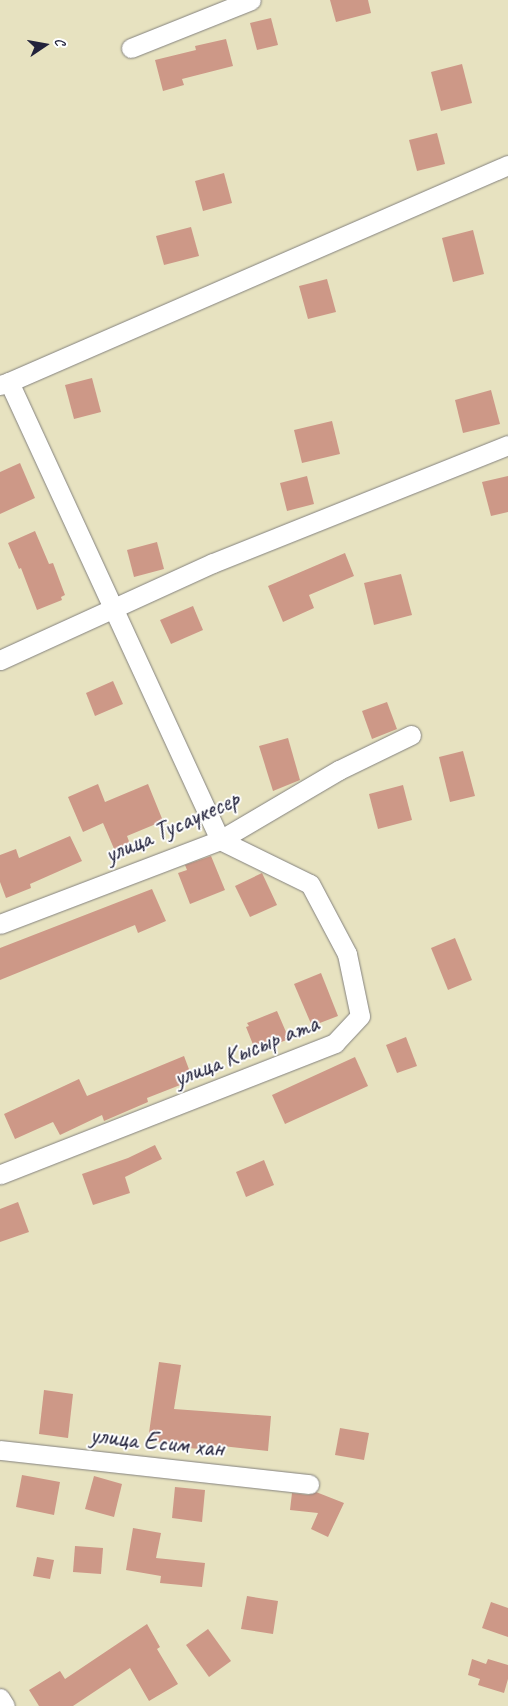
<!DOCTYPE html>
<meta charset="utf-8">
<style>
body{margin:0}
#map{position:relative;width:508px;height:1706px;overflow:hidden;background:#e7e2c0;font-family:Caveat,sans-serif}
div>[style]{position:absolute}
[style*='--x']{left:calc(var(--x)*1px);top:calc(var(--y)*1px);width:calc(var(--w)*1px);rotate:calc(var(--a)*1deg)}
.building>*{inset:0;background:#cd9887}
.roads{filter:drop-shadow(0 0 1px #84827e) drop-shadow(0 0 1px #84827e)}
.minor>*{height:19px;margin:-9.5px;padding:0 9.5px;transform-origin:9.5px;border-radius:9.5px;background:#fff}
span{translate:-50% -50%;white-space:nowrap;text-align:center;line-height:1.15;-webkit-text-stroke:4px #fff;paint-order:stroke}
.street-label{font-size:25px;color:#22223b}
.north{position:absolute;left:20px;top:20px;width:50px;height:50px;-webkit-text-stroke:4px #fff;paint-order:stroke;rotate:78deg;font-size:14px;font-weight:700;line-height:20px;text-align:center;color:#22223b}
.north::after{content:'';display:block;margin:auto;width:18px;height:22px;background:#22223b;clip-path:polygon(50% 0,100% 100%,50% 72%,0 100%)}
</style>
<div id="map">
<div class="building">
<i style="clip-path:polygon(330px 0,368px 0,371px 13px,336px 22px)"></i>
<i style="clip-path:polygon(271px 18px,278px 45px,257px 50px,250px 23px)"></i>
<i style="clip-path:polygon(226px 39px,233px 66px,182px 79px,184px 85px,163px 91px,155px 60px,196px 50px,195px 46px)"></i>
<i style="clip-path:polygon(462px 64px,472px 103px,441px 111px,431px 72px)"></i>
<i style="clip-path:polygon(437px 133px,445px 164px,417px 171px,409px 140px)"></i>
<i style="clip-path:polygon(224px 173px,232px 203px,203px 211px,195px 181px)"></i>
<i style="clip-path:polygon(191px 227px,199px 256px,164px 265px,156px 236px)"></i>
<i style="clip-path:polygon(473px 230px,484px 274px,453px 282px,442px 238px)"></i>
<i style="clip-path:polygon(327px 279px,336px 312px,308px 319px,299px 286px)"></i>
<i style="clip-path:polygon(92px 378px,101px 412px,74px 419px,65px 385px)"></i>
<i style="clip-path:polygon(491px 390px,500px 424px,463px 433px,455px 400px)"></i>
<i style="clip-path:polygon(332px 421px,340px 454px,302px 463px,294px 430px)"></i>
<i style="clip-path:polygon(20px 463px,35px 498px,0 514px,0 472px)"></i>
<i style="clip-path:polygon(307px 476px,314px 504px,287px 511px,280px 483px)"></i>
<i style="clip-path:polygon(508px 476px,508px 512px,491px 516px,482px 482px)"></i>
<i style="clip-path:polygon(35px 531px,49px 564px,53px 563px,65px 595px,61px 597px,62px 600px,37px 610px,21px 568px,19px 569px,8px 543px)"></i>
<i style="clip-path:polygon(157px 542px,164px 569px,134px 577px,127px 550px)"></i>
<i style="clip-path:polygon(345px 553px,354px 576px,309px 595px,314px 608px,283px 622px,268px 586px)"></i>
<i style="clip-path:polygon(401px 574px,412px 615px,374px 625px,364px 583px)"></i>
<i style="clip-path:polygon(193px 606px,203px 630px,171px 644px,160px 620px)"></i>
<i style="clip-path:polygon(113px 681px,123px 704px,95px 716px,86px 693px)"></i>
<i style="clip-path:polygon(387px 702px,397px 729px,372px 739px,362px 711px)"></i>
<i style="clip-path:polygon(288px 738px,300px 780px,273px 791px,259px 746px)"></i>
<i style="clip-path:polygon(463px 751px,475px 796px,450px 802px,439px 757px)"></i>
<i style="clip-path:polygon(98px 784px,105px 802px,148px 784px,163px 821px,127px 836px,130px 844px,115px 851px,103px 823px,83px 832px,68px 797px)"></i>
<i style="clip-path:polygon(403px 785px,412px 820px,378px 829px,369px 794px)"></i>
<i style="clip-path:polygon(70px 836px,82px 861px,30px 884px,31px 888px,6px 898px,0 882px,0 855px,16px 849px,19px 858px)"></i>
<i style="clip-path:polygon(211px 856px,225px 890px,190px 904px,178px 873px,187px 870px,185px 865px)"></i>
<i style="clip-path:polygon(262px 873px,277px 905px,250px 917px,235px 886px)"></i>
<i style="clip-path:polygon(152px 889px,166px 921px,138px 933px,135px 925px,0 980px,0 948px)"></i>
<i style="clip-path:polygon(455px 938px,472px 980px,448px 990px,431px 948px)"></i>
<i style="clip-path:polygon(321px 973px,338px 1016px,312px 1026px,294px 984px)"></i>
<i style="clip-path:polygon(277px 1011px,289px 1039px,256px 1052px,246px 1027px,249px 1026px,247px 1023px)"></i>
<i style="clip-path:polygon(406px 1037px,417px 1066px,397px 1073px,386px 1045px)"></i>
<i style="clip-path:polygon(184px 1056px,193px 1080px,147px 1098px,148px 1102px,104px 1121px,102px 1115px,60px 1135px,53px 1122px,15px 1139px,4px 1114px,79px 1079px,87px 1096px)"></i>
<i style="clip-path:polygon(355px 1057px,368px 1086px,285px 1124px,272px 1095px)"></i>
<i style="clip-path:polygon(155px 1145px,162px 1159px,125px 1177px,130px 1193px,93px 1205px,82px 1174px,128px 1158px)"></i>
<i style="clip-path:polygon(264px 1160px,274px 1185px,246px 1197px,236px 1172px)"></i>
<i style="clip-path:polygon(18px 1202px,29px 1232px,0 1242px,0 1209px)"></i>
<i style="clip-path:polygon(159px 1362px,181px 1365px,174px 1409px,271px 1416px,268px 1451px,213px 1445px,203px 1445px,202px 1449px,188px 1448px,148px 1440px)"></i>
<i style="clip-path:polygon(44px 1390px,73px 1394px,68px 1438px,39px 1434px)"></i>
<i style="clip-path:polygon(340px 1428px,369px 1433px,364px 1460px,335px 1455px)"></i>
<i style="clip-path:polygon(22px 1475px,60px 1482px,54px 1515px,16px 1507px)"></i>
<i style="clip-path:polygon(94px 1476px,122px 1484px,114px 1517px,85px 1509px)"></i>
<i style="clip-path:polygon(175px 1487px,205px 1490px,202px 1522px,172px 1518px)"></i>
<i style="clip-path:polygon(316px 1492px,344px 1503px,328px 1537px,311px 1529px,318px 1513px,290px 1510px,292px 1493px,308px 1495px)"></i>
<i style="clip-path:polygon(133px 1528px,161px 1533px,156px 1558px,205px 1563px,202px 1587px,160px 1583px,161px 1576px,126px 1570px)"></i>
<i style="clip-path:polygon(75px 1546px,103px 1548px,101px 1574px,73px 1572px)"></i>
<i style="clip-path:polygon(37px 1557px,54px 1560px,50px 1579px,33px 1576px)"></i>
<i style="clip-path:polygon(247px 1596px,278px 1601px,273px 1634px,241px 1629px)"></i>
<i style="clip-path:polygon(491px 1602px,508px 1608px,508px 1637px,482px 1628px)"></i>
<i style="clip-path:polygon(147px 1624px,160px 1647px,157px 1649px,178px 1684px,149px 1701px,130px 1668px,73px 1706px,39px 1706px,29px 1690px,60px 1671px,65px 1679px)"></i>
<i style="clip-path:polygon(208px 1629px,231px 1661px,209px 1677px,186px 1645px)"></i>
<i style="clip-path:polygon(472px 1659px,486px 1664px,488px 1659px,508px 1665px,508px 1679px,504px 1693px,478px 1685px,480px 1679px,468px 1675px)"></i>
</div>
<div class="roads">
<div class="minor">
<i style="--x:131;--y:48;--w:129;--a:-21.8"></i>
<i style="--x:9;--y:382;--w:544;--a:-23.5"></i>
<i style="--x:0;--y:385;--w:9;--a:-18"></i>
<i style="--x:9;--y:382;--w:504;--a:65.26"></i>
<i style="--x:220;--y:840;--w:100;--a:26.1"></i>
<i style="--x:310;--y:884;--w:79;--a:62.1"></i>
<i style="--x:347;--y:954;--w:63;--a:78.2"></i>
<i style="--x:360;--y:1016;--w:37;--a:133"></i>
<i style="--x:335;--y:1043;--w:360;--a:158.6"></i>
<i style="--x:0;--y:660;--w:234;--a:-24.5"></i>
<i style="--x:213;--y:563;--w:318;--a:-21.8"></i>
<i style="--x:0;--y:924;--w:235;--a:-20.9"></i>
<i style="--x:220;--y:840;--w:138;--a:-30.5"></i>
<i style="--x:339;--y:770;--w:80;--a:-25.9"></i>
<i style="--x:0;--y:1450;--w:311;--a:6.3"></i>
<i style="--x:0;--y:1698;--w:9;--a:58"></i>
</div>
</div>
<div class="street-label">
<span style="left:172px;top:827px;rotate:-24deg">улица Тусаукесер</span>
<span style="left:246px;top:1051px;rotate:-22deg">улица Кысыр ата</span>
<span style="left:157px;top:1442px;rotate:6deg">улица Есим хан</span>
</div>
<div class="north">С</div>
</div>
